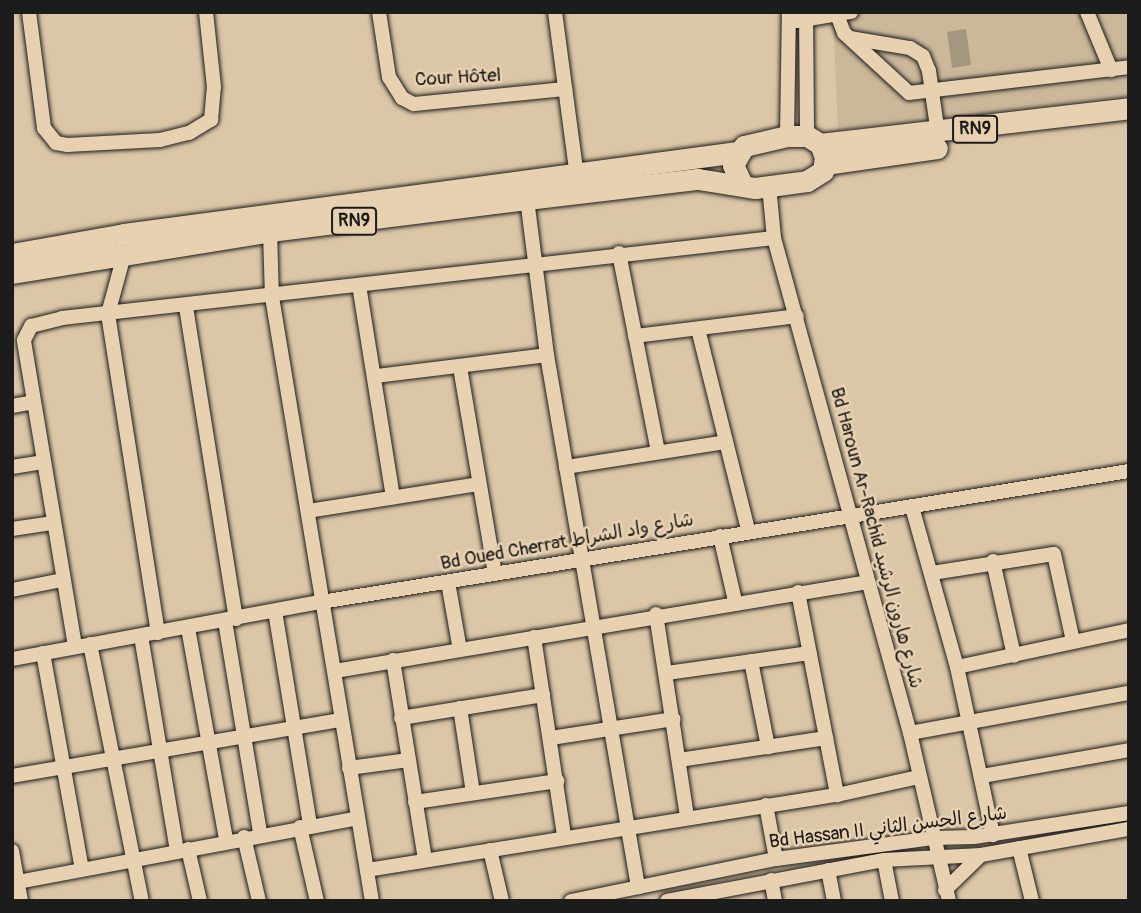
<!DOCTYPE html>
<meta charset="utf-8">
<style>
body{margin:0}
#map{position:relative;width:1141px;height:913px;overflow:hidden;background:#dbc6a7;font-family:Pangolin,"Playpen Sans Arabic",sans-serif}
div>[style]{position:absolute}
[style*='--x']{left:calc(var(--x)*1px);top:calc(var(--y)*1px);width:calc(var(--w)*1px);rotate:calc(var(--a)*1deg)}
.built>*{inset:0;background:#cbb89b}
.building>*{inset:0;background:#a59680}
.roads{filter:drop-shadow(0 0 2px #1c1c1c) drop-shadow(0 0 2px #1c1c1c)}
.minor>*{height:14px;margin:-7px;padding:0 7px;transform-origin:7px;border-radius:7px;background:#e7d1b0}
.highway>*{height:21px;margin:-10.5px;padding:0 10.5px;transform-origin:10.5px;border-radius:10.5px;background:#e7d1b0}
span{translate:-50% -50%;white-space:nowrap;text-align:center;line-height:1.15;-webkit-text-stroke:5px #e7d1b0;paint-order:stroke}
.shield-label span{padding:2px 5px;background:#e7d1b0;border:2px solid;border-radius:5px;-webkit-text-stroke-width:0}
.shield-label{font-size:18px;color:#1c1c1c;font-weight:700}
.street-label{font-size:19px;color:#1c1c1c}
.frame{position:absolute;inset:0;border:14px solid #1c1c1c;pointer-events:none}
</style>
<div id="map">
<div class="built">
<i style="clip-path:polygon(833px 12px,1129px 12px,1129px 96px,838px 130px)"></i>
</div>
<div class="building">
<i style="clip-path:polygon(966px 29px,971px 65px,952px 68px,947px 32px)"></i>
</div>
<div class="roads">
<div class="minor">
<i style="--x:29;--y:12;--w:117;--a:82.6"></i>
<i style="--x:44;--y:128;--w:19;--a:51"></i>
<i style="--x:56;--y:143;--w:11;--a:10"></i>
<i style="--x:67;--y:145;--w:93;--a:-3.1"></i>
<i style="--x:160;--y:140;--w:30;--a:-14"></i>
<i style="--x:189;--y:133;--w:26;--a:-31"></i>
<i style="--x:211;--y:120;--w:33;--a:-85"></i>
<i style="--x:214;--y:87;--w:75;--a:-96.1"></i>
<i style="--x:379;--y:12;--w:66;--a:81.3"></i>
<i style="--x:389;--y:77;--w:25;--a:58"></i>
<i style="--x:402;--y:98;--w:13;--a:27"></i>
<i style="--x:414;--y:104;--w:152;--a:-5.7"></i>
<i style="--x:555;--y:12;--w:166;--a:82.4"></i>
<i style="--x:806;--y:12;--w:124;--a:89.5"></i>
<i style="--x:836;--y:12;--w:22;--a:69"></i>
<i style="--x:844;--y:33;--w:88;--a:42.7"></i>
<i style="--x:909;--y:93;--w:222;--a:-6.7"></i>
<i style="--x:1087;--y:12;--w:63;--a:67.5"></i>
<i style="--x:797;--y:21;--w:55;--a:-9.5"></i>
<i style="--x:850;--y:38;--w:61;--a:9.5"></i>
<i style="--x:910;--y:48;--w:15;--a:32"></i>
<i style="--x:923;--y:56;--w:16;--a:68"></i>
<i style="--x:929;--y:71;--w:64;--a:81.9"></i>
<i style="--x:787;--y:136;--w:124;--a:-89.1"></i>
<i style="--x:769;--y:186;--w:52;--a:84.5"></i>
<i style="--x:774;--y:238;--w:513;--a:74.64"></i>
<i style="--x:910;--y:733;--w:172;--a:76.9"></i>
<i style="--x:527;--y:199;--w:157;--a:82.7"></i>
<i style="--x:547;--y:355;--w:540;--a:80.29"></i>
<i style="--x:270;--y:231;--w:66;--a:88.3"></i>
<i style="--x:272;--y:297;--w:612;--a:80.6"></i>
<i style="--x:619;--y:253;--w:202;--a:78.9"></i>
<i style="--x:124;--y:255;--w:61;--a:105.2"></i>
<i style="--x:108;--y:314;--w:323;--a:81.1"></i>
<i style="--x:359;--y:285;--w:215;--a:80.9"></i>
<i style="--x:186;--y:307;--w:316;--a:80.9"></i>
<i style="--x:698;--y:329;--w:207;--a:76"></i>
<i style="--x:635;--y:336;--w:163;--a:-7"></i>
<i style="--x:460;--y:367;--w:210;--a:80.4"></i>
<i style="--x:376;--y:376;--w:172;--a:-7"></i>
<i style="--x:12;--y:406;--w:22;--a:-10"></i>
<i style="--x:12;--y:467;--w:31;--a:-9"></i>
<i style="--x:566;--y:467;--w:162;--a:-8.9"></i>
<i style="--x:912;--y:507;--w:166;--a:74.3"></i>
<i style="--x:957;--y:667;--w:172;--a:77.9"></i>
<i style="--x:308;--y:511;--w:173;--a:-9"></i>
<i style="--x:12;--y:529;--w:40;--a:-8.5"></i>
<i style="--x:720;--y:536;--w:67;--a:77"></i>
<i style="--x:993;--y:561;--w:97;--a:77.5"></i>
<i style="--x:932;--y:573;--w:123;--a:-8.9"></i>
<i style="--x:1054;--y:554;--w:89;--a:77.7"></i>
<i style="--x:448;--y:582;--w:69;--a:80"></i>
<i style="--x:12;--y:590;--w:51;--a:-11.3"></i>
<i style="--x:798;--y:592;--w:207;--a:79.1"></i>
<i style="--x:275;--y:611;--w:217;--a:80.7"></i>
<i style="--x:656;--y:614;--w:204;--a:81.3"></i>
<i style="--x:225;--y:621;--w:215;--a:80.6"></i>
<i style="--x:188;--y:628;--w:214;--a:79.8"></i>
<i style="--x:141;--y:636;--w:218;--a:80.5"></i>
<i style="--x:534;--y:637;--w:201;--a:81.4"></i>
<i style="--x:90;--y:644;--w:262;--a:78.6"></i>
<i style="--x:75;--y:646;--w:310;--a:-99.5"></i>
<i style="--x:24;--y:340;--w:16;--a:-63"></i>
<i style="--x:31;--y:326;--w:32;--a:-14"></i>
<i style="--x:62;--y:318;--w:716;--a:-6.41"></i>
<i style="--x:43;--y:653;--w:219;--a:79.8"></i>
<i style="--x:12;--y:659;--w:314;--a:-10.5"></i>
<i style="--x:321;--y:602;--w:819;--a:-9.21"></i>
<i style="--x:393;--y:660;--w:202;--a:80.9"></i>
<i style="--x:751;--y:661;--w:88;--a:78.8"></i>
<i style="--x:957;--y:667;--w:176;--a:-12.1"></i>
<i style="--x:335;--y:671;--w:540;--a:-9.48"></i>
<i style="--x:667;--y:673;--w:144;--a:-8"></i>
<i style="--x:460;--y:708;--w:86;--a:81.3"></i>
<i style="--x:401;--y:718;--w:144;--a:-9.2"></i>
<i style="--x:910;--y:733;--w:223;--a:-10.4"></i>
<i style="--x:551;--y:738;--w:124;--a:-8.8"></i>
<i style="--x:679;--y:760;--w:149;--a:-8.5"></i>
<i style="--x:349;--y:768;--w:60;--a:-7.7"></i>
<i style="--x:12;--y:776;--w:334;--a:-9.7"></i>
<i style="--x:982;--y:776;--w:149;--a:-10"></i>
<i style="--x:415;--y:802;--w:144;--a:-8.4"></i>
<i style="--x:766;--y:805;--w:55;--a:79.5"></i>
<i style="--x:300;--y:827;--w:76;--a:77.1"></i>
<i style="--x:244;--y:837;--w:66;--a:76.8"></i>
<i style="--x:1019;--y:848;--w:55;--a:76.2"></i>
<i style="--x:188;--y:849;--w:53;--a:77"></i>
<i style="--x:490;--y:850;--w:52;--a:76.8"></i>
<i style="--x:12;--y:851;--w:51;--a:79.8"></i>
<i style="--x:884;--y:860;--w:42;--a:79"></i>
<i style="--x:367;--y:870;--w:476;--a:-9.1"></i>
<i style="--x:837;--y:795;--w:84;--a:-12.4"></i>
<i style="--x:828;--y:870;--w:32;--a:79"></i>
<i style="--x:771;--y:880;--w:21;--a:79"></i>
<i style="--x:12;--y:883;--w:352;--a:-10.6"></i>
<i style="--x:945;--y:890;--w:50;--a:-44.2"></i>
<i style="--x:571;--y:901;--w:209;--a:-11.6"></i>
<i style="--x:776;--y:859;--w:158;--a:-7.6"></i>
<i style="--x:933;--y:838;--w:41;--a:-1.4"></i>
<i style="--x:974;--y:837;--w:157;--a:-8.8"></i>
<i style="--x:667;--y:901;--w:221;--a:-10.7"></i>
<i style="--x:884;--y:860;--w:97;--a:-3"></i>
<i style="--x:981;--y:855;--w:150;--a:-10"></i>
</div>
<div class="highway">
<i style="--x:820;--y:144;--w:311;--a:-6.6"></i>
<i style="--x:825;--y:164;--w:113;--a:-8.1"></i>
<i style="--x:12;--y:254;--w:114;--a:-10.1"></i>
<i style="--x:124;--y:234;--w:619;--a:-7.61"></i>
<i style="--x:12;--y:273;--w:261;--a:-9.2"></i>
<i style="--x:270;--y:231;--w:259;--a:-7.1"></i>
<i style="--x:527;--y:199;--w:172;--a:-6.7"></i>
<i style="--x:698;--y:179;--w:58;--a:9"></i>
<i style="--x:755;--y:188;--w:52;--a:-7.7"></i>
<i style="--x:807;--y:181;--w:19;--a:-32"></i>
<i style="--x:823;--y:171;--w:14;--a:-82"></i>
<i style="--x:825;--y:157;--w:14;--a:-111"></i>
<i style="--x:820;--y:144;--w:15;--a:-148"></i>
<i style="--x:807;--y:136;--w:20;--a:180"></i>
<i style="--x:787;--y:136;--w:44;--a:166.9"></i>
<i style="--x:744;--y:146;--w:22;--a:120"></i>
<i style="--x:733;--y:165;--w:21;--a:65"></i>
</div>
</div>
<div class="shield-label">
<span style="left:975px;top:129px">RN9</span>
<span style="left:354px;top:221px">RN9</span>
</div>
<div class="street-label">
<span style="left:458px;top:78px;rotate:-3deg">Cour Hôtel</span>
<span style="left:876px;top:538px;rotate:75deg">Bd Haroun Ar-Rachid شارع هارون الرشيد</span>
<span style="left:567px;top:542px;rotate:-10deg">Bd Oued Cherrat شارع واد الشراط</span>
<span style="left:888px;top:828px;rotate:-7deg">Bd Hassan II شارع الحسن الثاني</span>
</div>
<div class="frame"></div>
</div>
